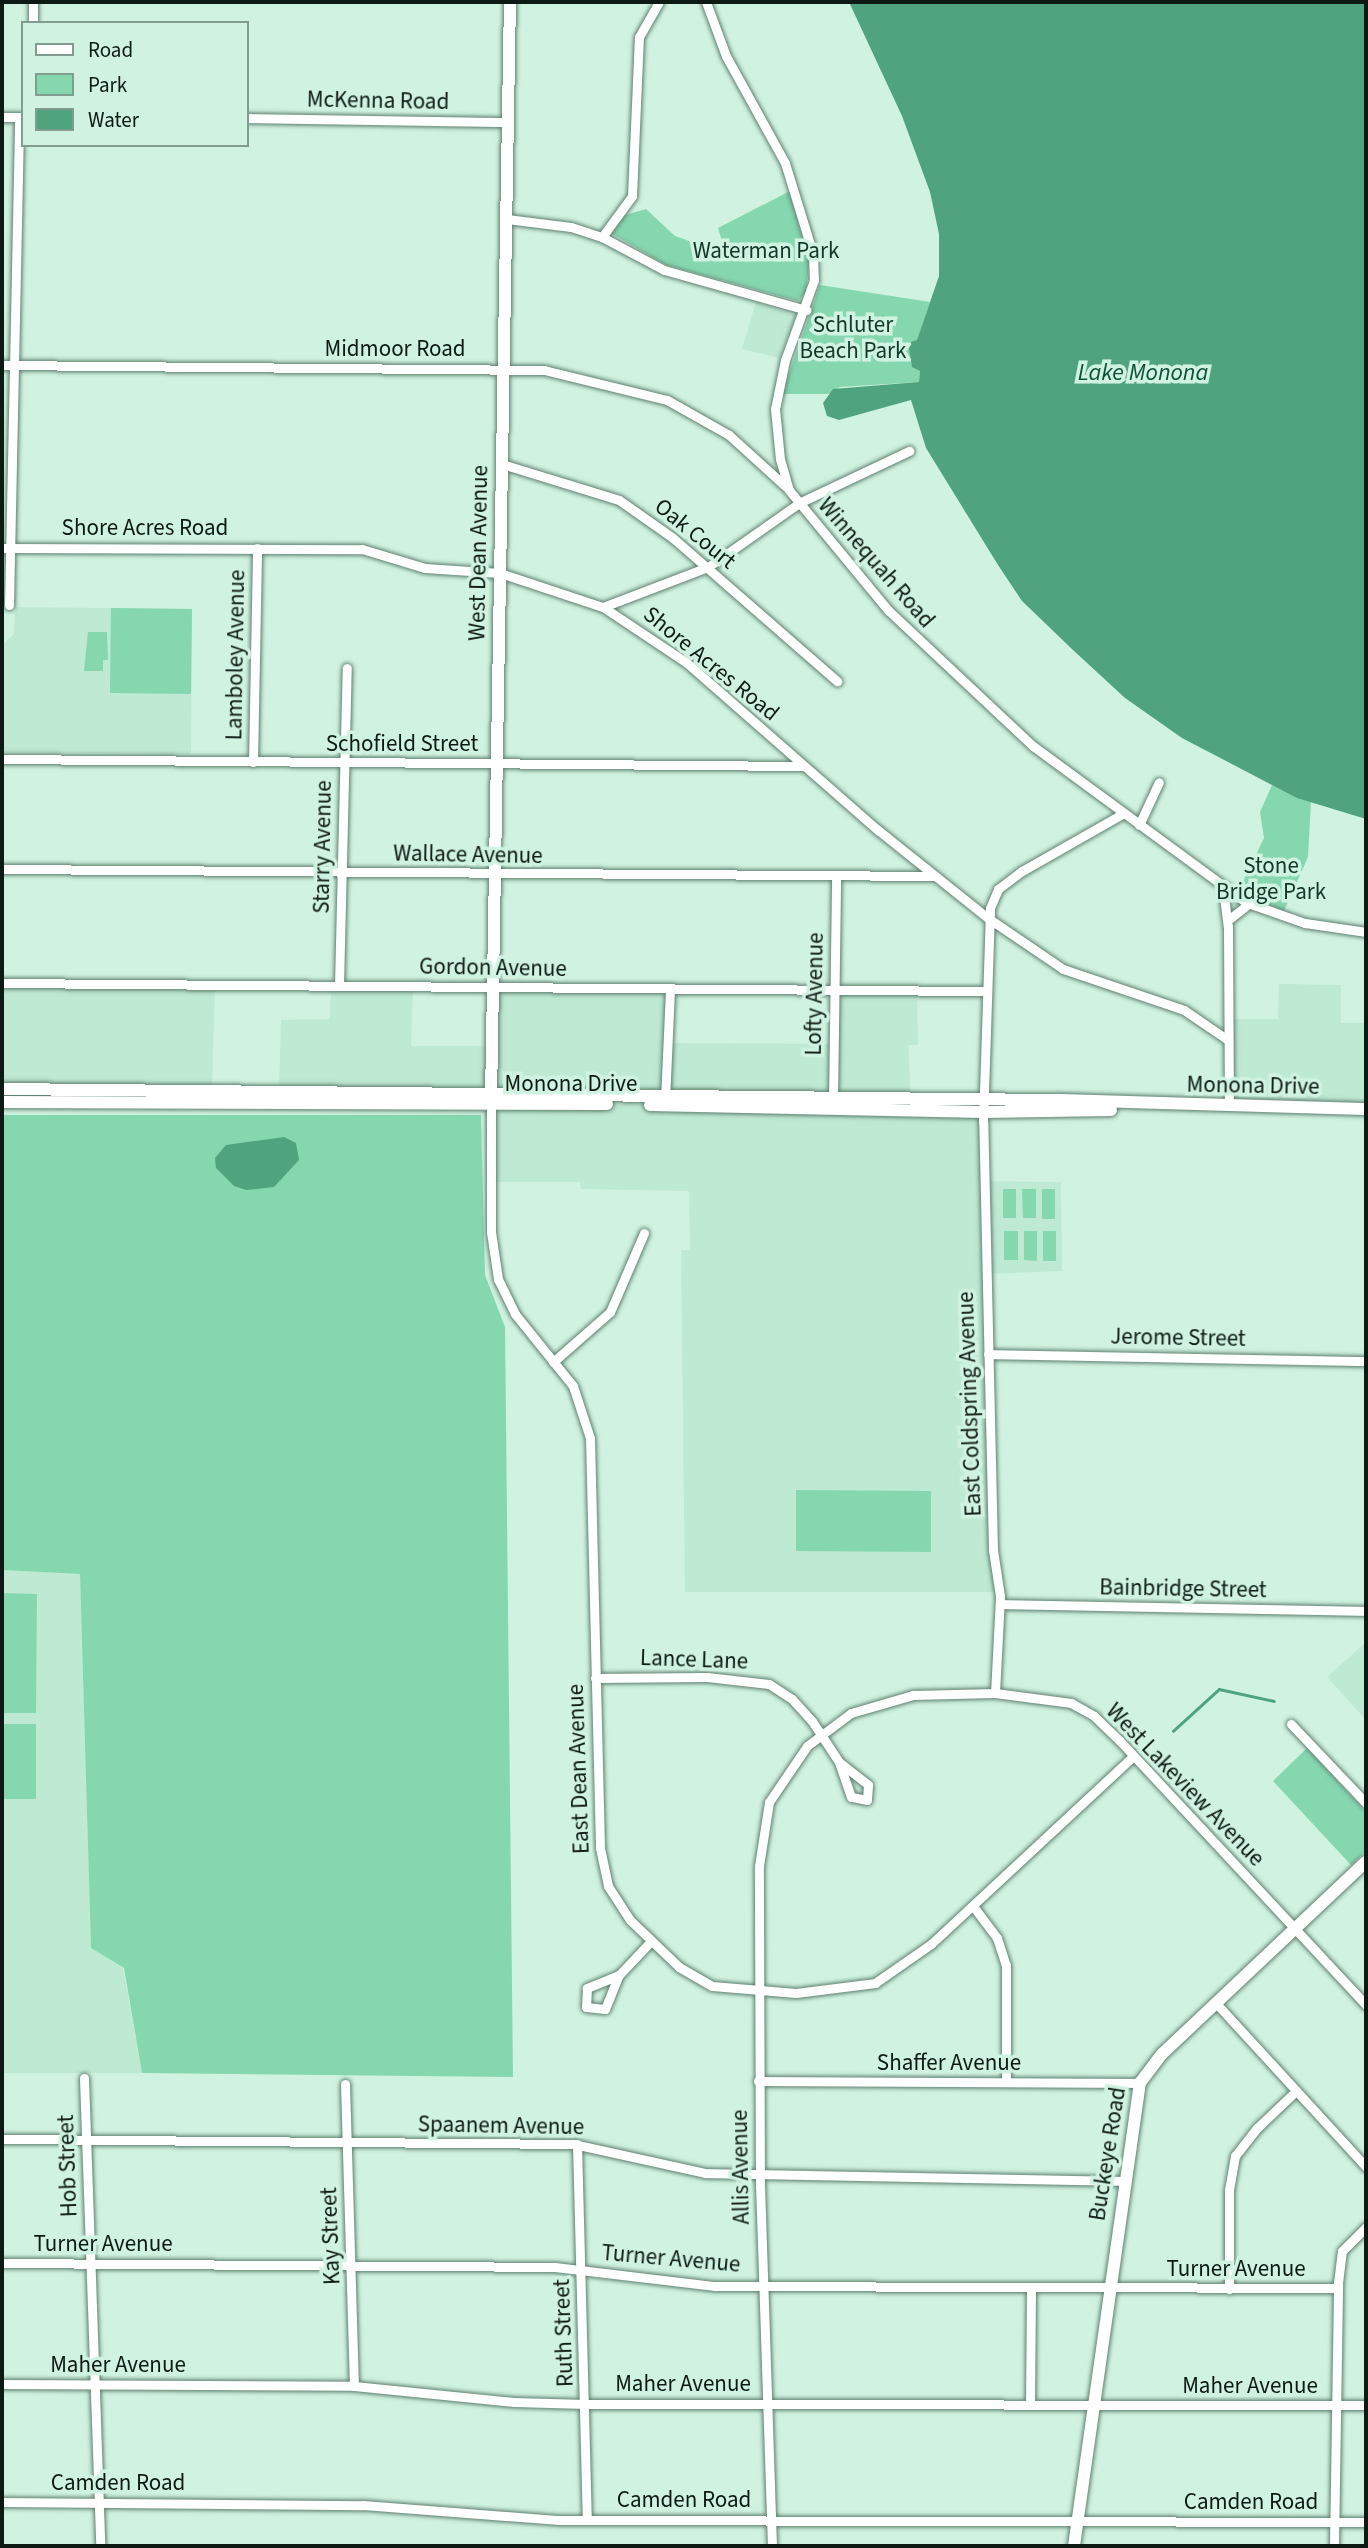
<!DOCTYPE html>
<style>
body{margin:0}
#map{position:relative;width:1368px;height:2548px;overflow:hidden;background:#d0f3e1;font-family:"Source Sans 3",sans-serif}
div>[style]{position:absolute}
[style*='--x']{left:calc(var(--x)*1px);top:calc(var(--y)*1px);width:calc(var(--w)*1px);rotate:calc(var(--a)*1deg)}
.built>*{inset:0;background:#bee9d3}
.green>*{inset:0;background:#85d7b0}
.water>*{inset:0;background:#4fa47f}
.stream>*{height:2.5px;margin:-1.25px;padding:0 1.25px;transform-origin:1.25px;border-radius:1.25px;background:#4fa47f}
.roads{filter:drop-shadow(0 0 2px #608070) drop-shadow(0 0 2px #608070)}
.street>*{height:9px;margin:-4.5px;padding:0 4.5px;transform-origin:4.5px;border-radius:4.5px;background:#fff}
.secondary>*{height:12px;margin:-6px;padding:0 6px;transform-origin:6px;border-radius:6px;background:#fff}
span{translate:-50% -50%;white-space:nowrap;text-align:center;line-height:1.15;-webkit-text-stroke:7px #d0f3e1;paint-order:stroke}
.street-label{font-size:23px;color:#0d1a13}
.park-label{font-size:23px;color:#103727}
.water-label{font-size:24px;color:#0d5238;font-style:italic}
.frame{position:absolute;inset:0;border:4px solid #0d1a13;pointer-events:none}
.legend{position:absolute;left:21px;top:21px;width:228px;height:126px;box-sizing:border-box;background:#d0f3e1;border:2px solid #829c8f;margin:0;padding:9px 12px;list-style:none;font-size:21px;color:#0d1a13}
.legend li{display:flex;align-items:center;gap:14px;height:35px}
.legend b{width:35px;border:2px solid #829c8f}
</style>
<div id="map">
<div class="built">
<i style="clip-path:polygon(756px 302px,796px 316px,779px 358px,742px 349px)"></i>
<i style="clip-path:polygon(15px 607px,192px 609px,191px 754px,2px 752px,2px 645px,14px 634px)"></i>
<i style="clip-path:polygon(2px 983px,215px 985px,212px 1090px,2px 1089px)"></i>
<i style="clip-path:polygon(1279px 984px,1341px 985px,1341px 1023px,1366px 1023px,1366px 1109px,1229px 1106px,1228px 1019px,1278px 1019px)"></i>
<i style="clip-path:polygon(331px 985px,413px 986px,411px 1046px,492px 1046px,492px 988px,670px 988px,667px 1043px,834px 1044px,834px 990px,917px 990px,918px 1045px,909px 1045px,910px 1099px,279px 1091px,281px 1020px,330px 1019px)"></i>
<i style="clip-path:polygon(609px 1104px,983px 1112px,984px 1181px,1061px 1182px,1062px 1271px,986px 1274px,1000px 1592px,685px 1592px,681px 1250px,690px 1250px,689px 1191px,581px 1189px,580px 1182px,489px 1182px,491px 1106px)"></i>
<i style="clip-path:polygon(2px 1570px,80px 1574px,91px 1948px,123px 1968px,142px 2073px,2px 2073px)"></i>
<i style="clip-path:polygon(1366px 1642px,1366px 1720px,1327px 1677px)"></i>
</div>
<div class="green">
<i style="clip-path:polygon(790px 191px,809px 263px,806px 292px,798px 301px,666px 265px,611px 233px,622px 216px,646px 209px,675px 236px,726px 254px,718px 228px)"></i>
<i style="clip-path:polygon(820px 285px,930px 302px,917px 341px,909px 343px,912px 366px,920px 371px,919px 382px,840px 387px,829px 394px,782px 394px)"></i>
<i style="clip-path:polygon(111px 608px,192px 609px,191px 694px,110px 693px)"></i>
<i style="clip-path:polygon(88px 632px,107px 632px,108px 660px,103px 660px,103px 671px,84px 671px)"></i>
<i style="clip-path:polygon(1272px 785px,1311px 802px,1308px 857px,1284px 911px,1238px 892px,1264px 838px,1260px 812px)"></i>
<i style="clip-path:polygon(2px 1115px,481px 1115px,485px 1275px,505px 1327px,513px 2077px,142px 2073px,124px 1968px,91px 1948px,80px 1574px,2px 1570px)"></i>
<i style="clip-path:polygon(1003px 1189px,1016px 1189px,1016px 1218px,1003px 1218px)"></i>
<i style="clip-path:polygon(1022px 1189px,1036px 1189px,1036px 1218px,1023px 1218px)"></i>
<i style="clip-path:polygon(1042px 1189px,1055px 1189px,1055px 1219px,1042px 1219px)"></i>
<i style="clip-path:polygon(1004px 1231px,1018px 1231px,1018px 1260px,1004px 1260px)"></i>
<i style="clip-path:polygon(1024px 1231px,1037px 1231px,1037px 1261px,1024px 1260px)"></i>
<i style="clip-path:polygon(1043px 1231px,1056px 1231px,1056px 1261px,1043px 1261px)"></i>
<i style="clip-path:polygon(796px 1490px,931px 1491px,931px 1552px,796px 1551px)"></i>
<i style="clip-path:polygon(2px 1593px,37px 1594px,36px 1713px,2px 1713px)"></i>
<i style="clip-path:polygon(2px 1724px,36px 1724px,36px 1799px,2px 1799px)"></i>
<i style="clip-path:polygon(1307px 1748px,1366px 1812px,1366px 1851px,1351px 1865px,1273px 1781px)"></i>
</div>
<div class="water">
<i style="clip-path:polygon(849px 2px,1366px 2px,1366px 819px,1297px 798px,1182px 738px,1125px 698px,1073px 650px,1022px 601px,998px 565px,926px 448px,911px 400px,839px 420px,827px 416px,823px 403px,833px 389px,919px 382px,920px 371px,912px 367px,908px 343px,917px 340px,939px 276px,939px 234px,930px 192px,902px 116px)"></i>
<i style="clip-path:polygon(284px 1137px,296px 1143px,299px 1160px,274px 1187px,246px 1190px,234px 1186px,216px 1168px,215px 1158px,226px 1145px)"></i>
</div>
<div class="stream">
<i style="--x:1173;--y:1731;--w:62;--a:-42.4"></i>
<i style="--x:1219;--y:1689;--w:56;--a:12.3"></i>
</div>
<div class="roads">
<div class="street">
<i style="--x:706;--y:2;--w:58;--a:69.7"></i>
<i style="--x:726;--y:56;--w:122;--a:61.1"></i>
<i style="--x:785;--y:163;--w:95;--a:72.9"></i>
<i style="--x:813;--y:254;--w:26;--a:88"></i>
<i style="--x:814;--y:280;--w:85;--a:109.9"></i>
<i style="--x:785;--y:360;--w:50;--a:101.5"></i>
<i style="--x:775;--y:409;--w:50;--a:84.3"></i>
<i style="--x:780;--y:459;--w:32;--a:74"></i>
<i style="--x:789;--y:490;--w:156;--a:50.5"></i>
<i style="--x:888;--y:610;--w:199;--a:43.2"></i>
<i style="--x:1033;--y:746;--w:263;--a:36.3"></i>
<i style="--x:1245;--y:902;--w:64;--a:19.3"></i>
<i style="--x:1305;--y:923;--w:62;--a:8.4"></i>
<i style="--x:33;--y:23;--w:21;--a:-90"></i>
<i style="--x:2;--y:117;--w:21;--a:0"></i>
<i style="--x:247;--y:118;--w:262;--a:0.9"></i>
<i style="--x:507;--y:219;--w:64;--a:7.1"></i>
<i style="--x:571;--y:227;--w:33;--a:18"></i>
<i style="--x:602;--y:237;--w:70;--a:28"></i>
<i style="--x:664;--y:270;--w:148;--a:15.7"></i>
<i style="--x:602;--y:237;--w:51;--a:-53.8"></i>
<i style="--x:632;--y:196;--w:159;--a:-87.5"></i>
<i style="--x:639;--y:37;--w:40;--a:-60.3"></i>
<i style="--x:2;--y:365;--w:542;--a:0.53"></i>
<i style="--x:544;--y:370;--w:127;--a:13.7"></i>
<i style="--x:667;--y:400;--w:71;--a:29.4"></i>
<i style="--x:729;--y:435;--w:76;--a:42.3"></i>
<i style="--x:502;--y:464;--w:122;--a:17.1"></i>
<i style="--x:619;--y:500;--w:66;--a:35.1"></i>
<i style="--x:673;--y:538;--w:218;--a:41.1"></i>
<i style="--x:2;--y:548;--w:360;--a:0.2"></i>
<i style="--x:362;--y:549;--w:66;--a:16.8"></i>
<i style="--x:425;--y:568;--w:75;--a:3.8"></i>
<i style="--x:500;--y:573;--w:108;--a:18.3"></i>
<i style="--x:603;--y:607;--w:101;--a:33.7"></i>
<i style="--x:687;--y:663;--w:254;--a:41.2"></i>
<i style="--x:878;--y:830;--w:141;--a:38.7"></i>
<i style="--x:988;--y:918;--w:91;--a:34.2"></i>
<i style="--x:1063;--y:969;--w:128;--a:18.7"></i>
<i style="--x:1184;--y:1010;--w:53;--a:34.3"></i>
<i style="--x:9;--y:605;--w:488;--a:-88.8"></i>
<i style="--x:603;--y:607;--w:112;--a:-20.9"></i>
<i style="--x:708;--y:567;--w:111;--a:-35.1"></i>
<i style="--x:799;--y:503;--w:122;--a:-25.3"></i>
<i style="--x:2;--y:759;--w:800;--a:0.5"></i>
<i style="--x:253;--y:762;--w:214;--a:-88.9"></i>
<i style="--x:1139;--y:825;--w:47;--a:-65.1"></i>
<i style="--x:2;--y:869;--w:932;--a:0.43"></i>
<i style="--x:1223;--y:888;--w:38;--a:83"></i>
<i style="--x:1228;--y:926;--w:180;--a:89.7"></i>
<i style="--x:1228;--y:920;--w:28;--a:-38"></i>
<i style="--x:2;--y:983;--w:982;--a:0.47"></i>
<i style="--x:339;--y:985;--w:317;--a:-88.6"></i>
<i style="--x:665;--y:1100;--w:112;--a:-87.4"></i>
<i style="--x:833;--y:1101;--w:223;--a:-89.2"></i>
<i style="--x:491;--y:1106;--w:126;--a:90"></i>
<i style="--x:491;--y:1232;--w:48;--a:81.5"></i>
<i style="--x:498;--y:1279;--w:39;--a:64"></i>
<i style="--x:515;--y:1314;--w:92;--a:51.1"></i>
<i style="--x:573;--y:1386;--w:55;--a:71.9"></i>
<i style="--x:590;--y:1438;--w:410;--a:88.6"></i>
<i style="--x:600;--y:1848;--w:39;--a:78"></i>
<i style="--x:608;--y:1886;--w:40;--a:57.1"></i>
<i style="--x:630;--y:1920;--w:68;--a:43.8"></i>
<i style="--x:679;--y:1967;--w:38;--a:30"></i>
<i style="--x:712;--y:1986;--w:84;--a:4.8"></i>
<i style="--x:796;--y:1993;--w:80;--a:-7.2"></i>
<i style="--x:875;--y:1983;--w:68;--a:-34.9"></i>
<i style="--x:931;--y:1944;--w:276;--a:-42.9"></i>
<i style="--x:988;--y:1354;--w:378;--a:1.1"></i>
<i style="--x:553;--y:1362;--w:76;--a:-41.3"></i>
<i style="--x:610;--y:1312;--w:86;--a:-66.7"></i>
<i style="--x:1000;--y:1604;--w:366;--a:1.1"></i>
<i style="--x:595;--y:1678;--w:112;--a:-0.5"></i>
<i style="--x:707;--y:1677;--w:62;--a:6.4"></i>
<i style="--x:769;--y:1684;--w:27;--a:33"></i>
<i style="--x:792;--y:1699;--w:30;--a:48"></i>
<i style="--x:812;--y:1721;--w:49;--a:56.6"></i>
<i style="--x:995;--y:1693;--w:97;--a:-87"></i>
<i style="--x:1000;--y:1596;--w:47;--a:-98.7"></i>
<i style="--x:993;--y:1550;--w:428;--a:-91.3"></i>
<i style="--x:983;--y:1122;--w:214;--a:-88.1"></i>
<i style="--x:990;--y:908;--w:21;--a:-67"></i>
<i style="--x:998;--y:889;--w:30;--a:-37"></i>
<i style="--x:1022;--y:871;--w:117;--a:-29.6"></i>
<i style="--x:1291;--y:1724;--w:109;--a:46.5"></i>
<i style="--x:839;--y:1762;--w:37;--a:38"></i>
<i style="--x:868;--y:1785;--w:15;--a:94"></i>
<i style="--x:867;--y:1800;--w:16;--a:-169"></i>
<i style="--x:851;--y:1797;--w:37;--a:-109"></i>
<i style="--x:973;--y:1906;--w:40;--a:53"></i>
<i style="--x:997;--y:1938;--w:28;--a:72"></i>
<i style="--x:1006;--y:1965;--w:117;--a:90"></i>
<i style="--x:619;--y:1975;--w:35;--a:158"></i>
<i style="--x:587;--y:1988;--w:19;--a:93"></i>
<i style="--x:586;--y:2007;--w:19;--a:6"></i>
<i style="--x:605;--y:2009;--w:37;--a:-68"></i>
<i style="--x:619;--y:1975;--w:47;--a:-46.7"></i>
<i style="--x:1215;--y:2002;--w:224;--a:47.5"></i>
<i style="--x:84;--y:2078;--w:468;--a:88"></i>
<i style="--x:758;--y:2081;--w:382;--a:0.3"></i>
<i style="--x:345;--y:2084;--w:302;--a:88.3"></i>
<i style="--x:2;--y:2139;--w:572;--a:0.5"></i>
<i style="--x:574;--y:2144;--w:134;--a:12.5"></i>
<i style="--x:705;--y:2173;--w:418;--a:1.1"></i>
<i style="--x:577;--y:2144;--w:376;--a:88.5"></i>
<i style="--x:2;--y:2263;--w:553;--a:0.41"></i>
<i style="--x:555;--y:2267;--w:161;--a:6.8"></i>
<i style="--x:715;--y:2286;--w:622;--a:0.18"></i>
<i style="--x:1229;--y:2289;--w:99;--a:-90"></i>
<i style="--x:1229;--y:2190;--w:35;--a:-80"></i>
<i style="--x:1235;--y:2156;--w:36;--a:-52"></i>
<i style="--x:1257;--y:2128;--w:54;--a:-43.5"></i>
<i style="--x:2;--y:2384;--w:352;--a:0.3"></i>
<i style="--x:354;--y:2386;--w:161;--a:5.7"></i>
<i style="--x:514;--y:2402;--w:72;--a:1.6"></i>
<i style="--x:586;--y:2404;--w:780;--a:0.07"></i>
<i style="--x:1030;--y:2405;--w:118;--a:-89.5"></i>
<i style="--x:2;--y:2502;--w:361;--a:0.5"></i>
<i style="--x:363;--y:2505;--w:197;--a:4.4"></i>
<i style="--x:559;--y:2520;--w:807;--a:0.14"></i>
<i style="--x:772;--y:2546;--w:359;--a:-91.9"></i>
<i style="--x:760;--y:2187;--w:321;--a:-90.2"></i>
<i style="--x:759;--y:1866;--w:65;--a:-81.1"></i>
<i style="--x:769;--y:1802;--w:68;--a:-55.8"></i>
<i style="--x:807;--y:1746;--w:55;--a:-36.9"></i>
<i style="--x:851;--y:1713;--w:65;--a:-16.2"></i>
<i style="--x:913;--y:1695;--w:82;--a:-1.4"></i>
<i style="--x:995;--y:1693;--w:77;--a:7.5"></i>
<i style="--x:1071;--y:1703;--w:26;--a:29"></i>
<i style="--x:1094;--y:1716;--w:36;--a:44"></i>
<i style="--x:1120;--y:1741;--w:361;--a:47"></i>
<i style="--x:1334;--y:2546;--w:263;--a:-89.1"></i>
<i style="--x:1338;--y:2283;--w:32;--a:-83"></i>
<i style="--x:1342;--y:2251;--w:34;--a:-45"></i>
</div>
<div class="secondary">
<i style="--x:2;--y:1089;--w:1057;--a:0.6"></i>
<i style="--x:1059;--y:1100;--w:307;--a:1.7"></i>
<i style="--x:491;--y:1099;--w:1097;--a:-89.01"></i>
<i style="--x:2;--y:1102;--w:605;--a:0.19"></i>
<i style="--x:650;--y:1105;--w:333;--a:1.2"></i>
<i style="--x:983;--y:1112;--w:128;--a:-0.9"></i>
<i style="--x:1074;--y:2546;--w:468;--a:-81.9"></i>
<i style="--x:1140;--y:2083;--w:36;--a:-53"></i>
<i style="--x:1162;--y:2054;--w:280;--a:-43.3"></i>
</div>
</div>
<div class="street-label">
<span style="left:378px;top:101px;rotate:1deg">McKenna Road</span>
<span style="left:395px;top:349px">Midmoor Road</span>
<span style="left:145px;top:528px">Shore Acres Road</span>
<span style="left:695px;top:534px;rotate:39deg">Oak Court</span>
<span style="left:479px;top:553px;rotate:-89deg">West Dean Avenue</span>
<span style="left:876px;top:563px;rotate:49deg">Winnequah Road</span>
<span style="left:236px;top:655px;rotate:-89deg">Lamboley Avenue</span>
<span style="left:711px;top:664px;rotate:39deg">Shore Acres Road</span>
<span style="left:402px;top:744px">Schofield Street</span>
<span style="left:323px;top:847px;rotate:-89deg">Starry Avenue</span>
<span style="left:468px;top:855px;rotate:1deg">Wallace Avenue</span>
<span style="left:493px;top:968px;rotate:1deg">Gordon Avenue</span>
<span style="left:815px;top:994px;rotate:-89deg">Lofty Avenue</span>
<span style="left:571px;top:1084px">Monona Drive</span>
<span style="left:1253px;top:1086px;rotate:1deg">Monona Drive</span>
<span style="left:1178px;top:1338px;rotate:1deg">Jerome Street</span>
<span style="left:970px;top:1404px;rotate:-92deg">East Coldspring Avenue</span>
<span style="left:1183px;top:1589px;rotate:1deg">Bainbridge Street</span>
<span style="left:694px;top:1660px;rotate:2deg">Lance Lane</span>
<span style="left:579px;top:1769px;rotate:-92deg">East Dean Avenue</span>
<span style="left:1185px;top:1785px;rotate:46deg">West Lakeview Avenue</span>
<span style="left:949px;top:2063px">Shaffer Avenue</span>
<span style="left:501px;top:2126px;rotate:1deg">Spaanem Avenue</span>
<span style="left:1108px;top:2154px;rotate:-81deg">Buckeye Road</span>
<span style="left:68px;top:2166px;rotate:-92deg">Hob Street</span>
<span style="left:741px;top:2167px;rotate:-91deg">Allis Avenue</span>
<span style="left:331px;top:2236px;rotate:-92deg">Kay Street</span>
<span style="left:103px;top:2244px">Turner Avenue</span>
<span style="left:671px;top:2259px;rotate:5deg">Turner Avenue</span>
<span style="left:1236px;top:2269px">Turner Avenue</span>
<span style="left:564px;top:2333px;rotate:-92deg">Ruth Street</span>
<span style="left:118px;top:2365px">Maher Avenue</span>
<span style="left:683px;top:2384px">Maher Avenue</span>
<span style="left:1250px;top:2386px">Maher Avenue</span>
<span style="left:118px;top:2483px">Camden Road</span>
<span style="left:684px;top:2500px">Camden Road</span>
<span style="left:1251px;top:2502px">Camden Road</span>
</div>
<div class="park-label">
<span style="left:766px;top:251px">Waterman Park</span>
<span style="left:853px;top:338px">Schluter<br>Beach Park</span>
<span style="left:1271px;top:879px">Stone<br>Bridge Park</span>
</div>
<div class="water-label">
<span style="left:1143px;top:373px">Lake Monona</span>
</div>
<div class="frame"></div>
<ul class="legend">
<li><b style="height:9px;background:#fff"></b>Road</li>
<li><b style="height:19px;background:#85d7b0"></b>Park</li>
<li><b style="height:19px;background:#4fa47f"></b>Water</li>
</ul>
</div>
